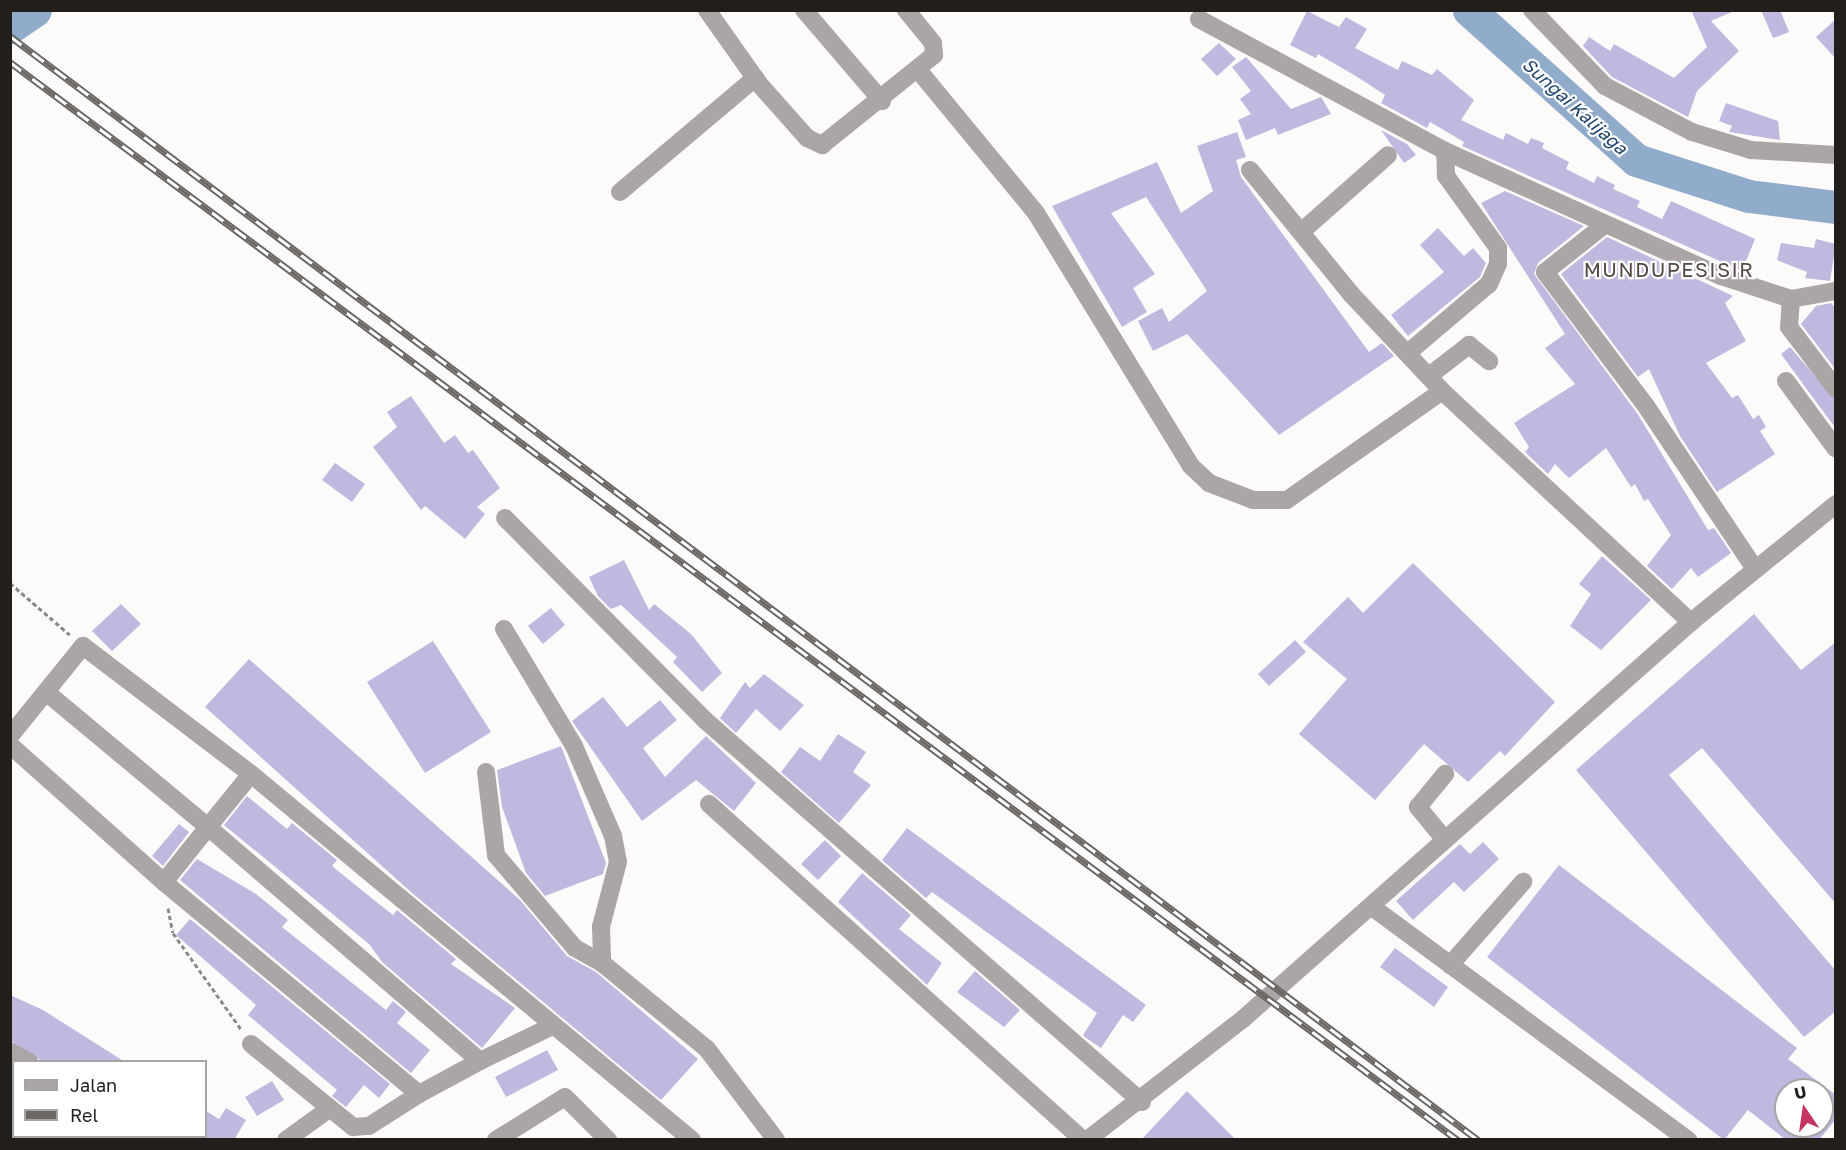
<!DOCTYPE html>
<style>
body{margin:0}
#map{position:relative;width:1846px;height:1150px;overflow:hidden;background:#fdfbfa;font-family:"Golos Text",sans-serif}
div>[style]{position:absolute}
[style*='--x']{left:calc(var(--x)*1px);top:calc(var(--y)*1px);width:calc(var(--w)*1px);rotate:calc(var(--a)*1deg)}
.river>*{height:33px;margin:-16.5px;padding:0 16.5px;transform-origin:16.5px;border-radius:16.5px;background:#91abcb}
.building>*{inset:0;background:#c1b8df}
.path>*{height:3px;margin-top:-1.5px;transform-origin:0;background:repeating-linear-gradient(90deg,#8c8987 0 4.5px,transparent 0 7.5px)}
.minor>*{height:18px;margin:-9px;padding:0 9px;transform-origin:9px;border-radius:9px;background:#aba5a5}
.rail>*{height:7px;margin-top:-3.5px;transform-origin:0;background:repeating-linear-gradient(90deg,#fff 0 14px,#6a6765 0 28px);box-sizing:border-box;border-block:2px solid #6a6765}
span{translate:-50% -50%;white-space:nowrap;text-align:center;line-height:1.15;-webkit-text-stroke:4.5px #fff;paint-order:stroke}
.water-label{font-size:18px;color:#1d436d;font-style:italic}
.quarter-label{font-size:20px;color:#514743;letter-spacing:1.5px}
.frame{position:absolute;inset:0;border:12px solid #221e1c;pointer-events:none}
.legend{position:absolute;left:12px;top:1060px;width:195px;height:78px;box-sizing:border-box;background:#fff;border:2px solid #a7a5a4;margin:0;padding:8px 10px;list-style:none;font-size:18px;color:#221e1c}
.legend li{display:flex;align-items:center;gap:12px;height:30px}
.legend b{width:30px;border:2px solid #a7a5a4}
.north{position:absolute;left:1774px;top:1078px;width:60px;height:60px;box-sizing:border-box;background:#fff;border:2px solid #a7a5a4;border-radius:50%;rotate:347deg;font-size:16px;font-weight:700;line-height:24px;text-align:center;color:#221e1c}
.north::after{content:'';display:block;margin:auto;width:21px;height:27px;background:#c43661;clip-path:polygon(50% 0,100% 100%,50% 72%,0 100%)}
</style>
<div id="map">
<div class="river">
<i style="--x:1469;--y:10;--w:224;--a:41.9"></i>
<i style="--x:1636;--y:160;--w:119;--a:17.7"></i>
<i style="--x:1749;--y:196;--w:88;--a:7.2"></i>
<i style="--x:10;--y:27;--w:30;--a:-34"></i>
</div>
<div class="building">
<i style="clip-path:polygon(1691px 10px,1736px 10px,1711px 21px,1739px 51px,1697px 91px,1688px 117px,1612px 77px,1583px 46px,1589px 37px,1610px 51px,1614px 44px,1674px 78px,1707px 47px)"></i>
<i style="clip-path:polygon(1761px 10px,1780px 10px,1789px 32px,1773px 38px)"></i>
<i style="clip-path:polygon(1307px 11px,1339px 27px,1346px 17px,1367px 29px,1355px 48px,1398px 70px,1402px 61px,1432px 75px,1437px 69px,1474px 100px,1461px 120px,1503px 140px,1506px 133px,1528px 144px,1531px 138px,1544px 143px,1542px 148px,1569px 162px,1566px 169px,1594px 183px,1597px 176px,1615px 185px,1613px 189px,1640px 201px,1637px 207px,1662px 219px,1671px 201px,1755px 239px,1742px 271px,1462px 146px,1464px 142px,1430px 122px,1427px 128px,1381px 103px,1385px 95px,1359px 78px,1318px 54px,1316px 58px,1290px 45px)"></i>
<i style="clip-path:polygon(1836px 19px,1836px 59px,1816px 37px)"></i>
<i style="clip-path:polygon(1219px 43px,1236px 59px,1217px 76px,1201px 59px)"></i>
<i style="clip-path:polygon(1246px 57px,1291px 109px,1321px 97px,1331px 114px,1278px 135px,1275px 128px,1246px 140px,1238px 120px,1251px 114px,1240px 99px,1251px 91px,1232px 67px)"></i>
<i style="clip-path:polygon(1726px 103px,1778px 121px,1780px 140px,1729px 132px,1732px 126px,1719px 121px)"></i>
<i style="clip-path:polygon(1381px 130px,1407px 144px,1416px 155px,1404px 163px)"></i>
<i style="clip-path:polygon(1237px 132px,1246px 157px,1236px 160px,1241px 177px,1369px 352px,1382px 343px,1394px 356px,1279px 435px,1187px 334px,1153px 351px,1138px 321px,1162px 308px,1169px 322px,1207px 291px,1146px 197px,1111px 213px,1155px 274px,1133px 288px,1147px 312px,1122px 327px,1052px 206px,1157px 162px,1181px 213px,1213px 191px,1197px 146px)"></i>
<i style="clip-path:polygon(1505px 191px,1584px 226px,1538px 263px,1534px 274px,1637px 413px,1708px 530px,1714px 528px,1731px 553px,1698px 577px,1691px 568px,1672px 589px,1647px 566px,1671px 535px,1648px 499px,1644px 501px,1635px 484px,1631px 487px,1606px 448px,1569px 478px,1555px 464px,1548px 474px,1525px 452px,1529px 447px,1514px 423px,1575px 384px,1545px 348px,1565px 334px,1481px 203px)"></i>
<i style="clip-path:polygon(1438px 228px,1464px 256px,1473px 248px,1486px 263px,1480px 277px,1408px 336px,1391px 315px,1444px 272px,1420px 245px)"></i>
<i style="clip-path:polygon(1607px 237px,1733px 296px,1725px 303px,1746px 341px,1706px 363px,1732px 398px,1738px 395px,1753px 419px,1759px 415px,1766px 427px,1760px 431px,1775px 454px,1717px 492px,1680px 436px,1649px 369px,1638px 377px,1561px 274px)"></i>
<i style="clip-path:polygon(1816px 239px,1836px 244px,1830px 281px,1805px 278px,1807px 272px,1777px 260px,1781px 243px,1814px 248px)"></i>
<i style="clip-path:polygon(1831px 303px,1836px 309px,1836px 370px,1801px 324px,1816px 306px)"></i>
<i style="clip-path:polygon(1790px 347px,1836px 400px,1836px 429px,1781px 354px)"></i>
<i style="clip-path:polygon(411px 396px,444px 443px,455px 435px,468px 453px,473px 450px,500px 488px,477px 507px,485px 514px,465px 539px,425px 506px,421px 510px,373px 447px,397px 427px,387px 412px)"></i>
<i style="clip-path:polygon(335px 463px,365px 484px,352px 502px,322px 480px)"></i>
<i style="clip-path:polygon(1602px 556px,1651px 600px,1601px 650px,1570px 626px,1591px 594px,1579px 584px)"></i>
<i style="clip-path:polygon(624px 560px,649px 610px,654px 604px,691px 634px,722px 673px,702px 692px,673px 662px,677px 657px,621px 605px,611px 609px,598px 596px,589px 577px)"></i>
<i style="clip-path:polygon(1413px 563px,1555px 702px,1505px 756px,1500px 751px,1468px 782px,1424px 744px,1375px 800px,1299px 734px,1347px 679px,1303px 642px,1348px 597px,1363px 613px)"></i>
<i style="clip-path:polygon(121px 604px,141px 624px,112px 651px,92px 631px)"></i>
<i style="clip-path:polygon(551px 608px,565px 625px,543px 644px,528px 626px)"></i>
<i style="clip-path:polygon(1754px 614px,1801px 670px,1836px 642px,1836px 904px,1702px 748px,1669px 775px,1836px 971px,1836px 1011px,1804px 1037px,1576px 770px)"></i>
<i style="clip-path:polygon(1295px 640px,1306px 652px,1269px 686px,1258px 674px)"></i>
<i style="clip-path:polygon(433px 641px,491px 732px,425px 773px,367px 682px)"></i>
<i style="clip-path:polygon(249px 659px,520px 900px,567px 956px,596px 972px,698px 1059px,661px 1100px,412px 893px,205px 707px)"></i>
<i style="clip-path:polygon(764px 674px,804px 705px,780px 731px,756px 709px,736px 733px,720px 718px,745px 682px,750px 688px)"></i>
<i style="clip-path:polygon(603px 697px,627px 727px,660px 700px,677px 720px,643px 748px,665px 777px,706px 736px,756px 783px,734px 811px,696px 780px,642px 821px,572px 721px)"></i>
<i style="clip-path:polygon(838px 734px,866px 752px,853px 772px,871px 785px,839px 823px,781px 772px,800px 747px,820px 761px)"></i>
<i style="clip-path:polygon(561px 746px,606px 863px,603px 874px,545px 896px,526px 873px,502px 807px,497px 770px)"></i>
<i style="clip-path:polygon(247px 796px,287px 829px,292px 823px,337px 860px,332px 866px,364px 892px,393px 915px,397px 910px,456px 959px,451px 964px,515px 1008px,482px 1048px,382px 962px,369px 944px,224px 825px)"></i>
<i style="clip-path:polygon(179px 824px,189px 832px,163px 866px,152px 856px)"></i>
<i style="clip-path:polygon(907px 828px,1146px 1005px,1133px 1022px,1123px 1015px,1101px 1048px,1086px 1038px,1083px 1035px,1097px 1013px,932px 892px,926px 898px,882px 860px)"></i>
<i style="clip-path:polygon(825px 840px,841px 856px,818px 880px,801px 864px)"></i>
<i style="clip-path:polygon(1483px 842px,1499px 859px,1464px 892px,1454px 882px,1413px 920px,1396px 901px,1460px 844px,1470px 854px)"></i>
<i style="clip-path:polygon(197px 859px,256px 894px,288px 920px,282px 927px,386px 1010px,393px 1001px,406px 1012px,397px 1023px,430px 1050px,411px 1073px,180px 880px)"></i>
<i style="clip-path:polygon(evenodd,1559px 865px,1797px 1048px,1788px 1059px,1836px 1095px,1836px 1119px,1819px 1140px,1786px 1140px,1748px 1110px,1724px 1140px,1487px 957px,1559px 865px,1786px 1090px,1822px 1090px,1822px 1126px,1786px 1126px,1786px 1090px)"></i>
<i style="clip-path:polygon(862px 873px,911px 915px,899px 929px,942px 963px,927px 985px,838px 902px)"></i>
<i style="clip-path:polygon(190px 919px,390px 1084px,379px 1098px,364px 1085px,346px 1107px,332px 1096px,337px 1090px,248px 1015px,256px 1005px,176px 935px)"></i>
<i style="clip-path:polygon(1395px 948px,1448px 987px,1434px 1007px,1380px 967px)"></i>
<i style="clip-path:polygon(975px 971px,1020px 1010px,1004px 1027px,957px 992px)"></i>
<i style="clip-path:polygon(10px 995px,43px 1010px,125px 1062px,40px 1060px,10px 1040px)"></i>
<i style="clip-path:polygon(547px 1050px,558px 1070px,506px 1097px,495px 1077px)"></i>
<i style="clip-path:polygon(272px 1081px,284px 1100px,257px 1116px,245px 1097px)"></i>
<i style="clip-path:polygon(1187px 1091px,1236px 1140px,1141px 1140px)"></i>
<i style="clip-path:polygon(226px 1108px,246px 1120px,234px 1140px,206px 1140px,206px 1111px,219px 1119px)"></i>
</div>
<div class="path">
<i style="--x:10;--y:583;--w:79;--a:40.9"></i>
<i style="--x:168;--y:908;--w:25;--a:79"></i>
<i style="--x:173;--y:933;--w:118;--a:54.7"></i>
</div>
<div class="minor">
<i style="--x:707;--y:10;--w:92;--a:54.8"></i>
<i style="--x:760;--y:85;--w:71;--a:48.4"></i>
<i style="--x:807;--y:138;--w:17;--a:25"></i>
<i style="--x:822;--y:145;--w:144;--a:-38.8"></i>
<i style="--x:934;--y:55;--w:12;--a:-95"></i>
<i style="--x:933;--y:43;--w:43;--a:-129.3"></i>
<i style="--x:804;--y:10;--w:120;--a:49.4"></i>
<i style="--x:1532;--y:10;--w:105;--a:46.2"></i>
<i style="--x:1605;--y:86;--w:98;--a:27.9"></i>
<i style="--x:1692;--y:132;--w:62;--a:17"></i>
<i style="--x:1751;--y:150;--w:85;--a:3.4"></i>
<i style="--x:1199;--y:19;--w:279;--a:28.2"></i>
<i style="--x:919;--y:71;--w:184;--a:50.5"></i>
<i style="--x:1036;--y:213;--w:297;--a:58.5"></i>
<i style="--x:1191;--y:466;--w:25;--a:43"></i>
<i style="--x:1209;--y:483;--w:47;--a:21.1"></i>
<i style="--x:1253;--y:500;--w:34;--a:0"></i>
<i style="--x:1287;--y:500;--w:189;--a:-35.1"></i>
<i style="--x:1250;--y:170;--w:160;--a:50.8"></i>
<i style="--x:1351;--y:294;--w:133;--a:46.8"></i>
<i style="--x:1442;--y:391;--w:340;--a:42.9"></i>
<i style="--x:620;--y:192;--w:177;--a:-40.2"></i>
<i style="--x:1603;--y:226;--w:74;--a:141.6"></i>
<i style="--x:1545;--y:272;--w:168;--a:53"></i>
<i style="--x:1646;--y:406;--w:196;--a:56.2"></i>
<i style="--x:1301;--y:232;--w:116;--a:-41.5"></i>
<i style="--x:1791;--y:299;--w:28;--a:94"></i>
<i style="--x:1789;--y:327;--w:78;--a:52.8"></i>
<i style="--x:1409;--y:352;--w:105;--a:-40.4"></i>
<i style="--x:1489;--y:284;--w:22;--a:-66"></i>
<i style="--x:1498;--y:264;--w:16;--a:-90"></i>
<i style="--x:1498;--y:248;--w:89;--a:-125.8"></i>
<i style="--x:1446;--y:176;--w:25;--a:-92"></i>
<i style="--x:1445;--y:151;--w:303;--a:24.4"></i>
<i style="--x:1721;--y:276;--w:74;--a:18.2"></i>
<i style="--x:1791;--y:299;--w:46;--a:-10.1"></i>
<i style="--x:1429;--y:376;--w:51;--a:-37.8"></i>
<i style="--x:1469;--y:345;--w:26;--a:39"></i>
<i style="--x:1786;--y:381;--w:84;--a:53.7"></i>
<i style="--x:505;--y:518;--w:286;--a:45.3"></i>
<i style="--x:706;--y:721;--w:579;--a:41.15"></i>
<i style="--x:504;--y:629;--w:136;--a:59.1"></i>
<i style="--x:574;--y:746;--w:98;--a:66.6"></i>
<i style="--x:613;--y:836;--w:26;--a:79"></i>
<i style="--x:618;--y:862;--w:67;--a:104.7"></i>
<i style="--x:601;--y:927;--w:36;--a:88"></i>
<i style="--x:602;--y:963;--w:136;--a:39.3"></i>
<i style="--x:707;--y:1049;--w:114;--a:52.8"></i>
<i style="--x:46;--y:692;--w:211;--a:39.8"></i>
<i style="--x:208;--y:827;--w:68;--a:-50.9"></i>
<i style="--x:10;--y:736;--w:116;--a:-51"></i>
<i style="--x:83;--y:646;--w:211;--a:37.3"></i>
<i style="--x:251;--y:774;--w:573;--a:39.69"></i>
<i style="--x:10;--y:745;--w:206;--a:41.7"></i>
<i style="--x:486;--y:772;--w:84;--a:83.1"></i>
<i style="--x:496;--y:855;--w:122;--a:49.7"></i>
<i style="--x:575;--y:948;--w:31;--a:29"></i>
<i style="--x:709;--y:804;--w:503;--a:41.94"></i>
<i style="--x:208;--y:827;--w:359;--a:40.7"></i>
<i style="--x:480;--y:1061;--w:69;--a:151.6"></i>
<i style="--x:419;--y:1094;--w:332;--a:-140.3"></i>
<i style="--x:164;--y:882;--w:70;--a:-51.3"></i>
<i style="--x:1445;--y:840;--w:43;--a:-129.3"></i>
<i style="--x:1418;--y:807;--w:43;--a:-50.7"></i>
<i style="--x:1372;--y:907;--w:393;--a:36.4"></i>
<i style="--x:1450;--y:965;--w:111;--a:-48.7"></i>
<i style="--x:251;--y:1044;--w:132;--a:39.1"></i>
<i style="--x:353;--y:1127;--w:16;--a:-4"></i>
<i style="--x:369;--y:1126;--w:59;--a:-32.6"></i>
<i style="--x:10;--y:1051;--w:22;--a:30"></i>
<i style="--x:480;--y:1061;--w:80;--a:-25.9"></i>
<i style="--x:167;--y:1136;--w:6;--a:39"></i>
<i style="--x:66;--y:1140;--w:4;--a:-63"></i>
<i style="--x:286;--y:1140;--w:53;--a:-35.8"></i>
<i style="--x:496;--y:1140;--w:81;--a:-31.9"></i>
<i style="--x:565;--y:1097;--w:61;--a:45"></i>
<i style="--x:1087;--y:1140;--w:197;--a:-37.8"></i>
<i style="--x:1243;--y:1019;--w:599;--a:-41.55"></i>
<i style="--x:1691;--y:622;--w:187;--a:-39.1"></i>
</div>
<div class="rail">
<i style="--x:10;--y:36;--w:1837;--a:36.94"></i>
<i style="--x:10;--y:62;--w:1805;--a:36.67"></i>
</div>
<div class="water-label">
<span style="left:1575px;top:106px;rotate:42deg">Sungai Kalijaga</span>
</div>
<div class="quarter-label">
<span style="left:1669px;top:269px">MUNDUPESISIR</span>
</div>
<div class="frame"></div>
<ul class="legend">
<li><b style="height:8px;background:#aba5a5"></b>Jalan</li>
<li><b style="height:8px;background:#6a6765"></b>Rel</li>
</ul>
<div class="north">U</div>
</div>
